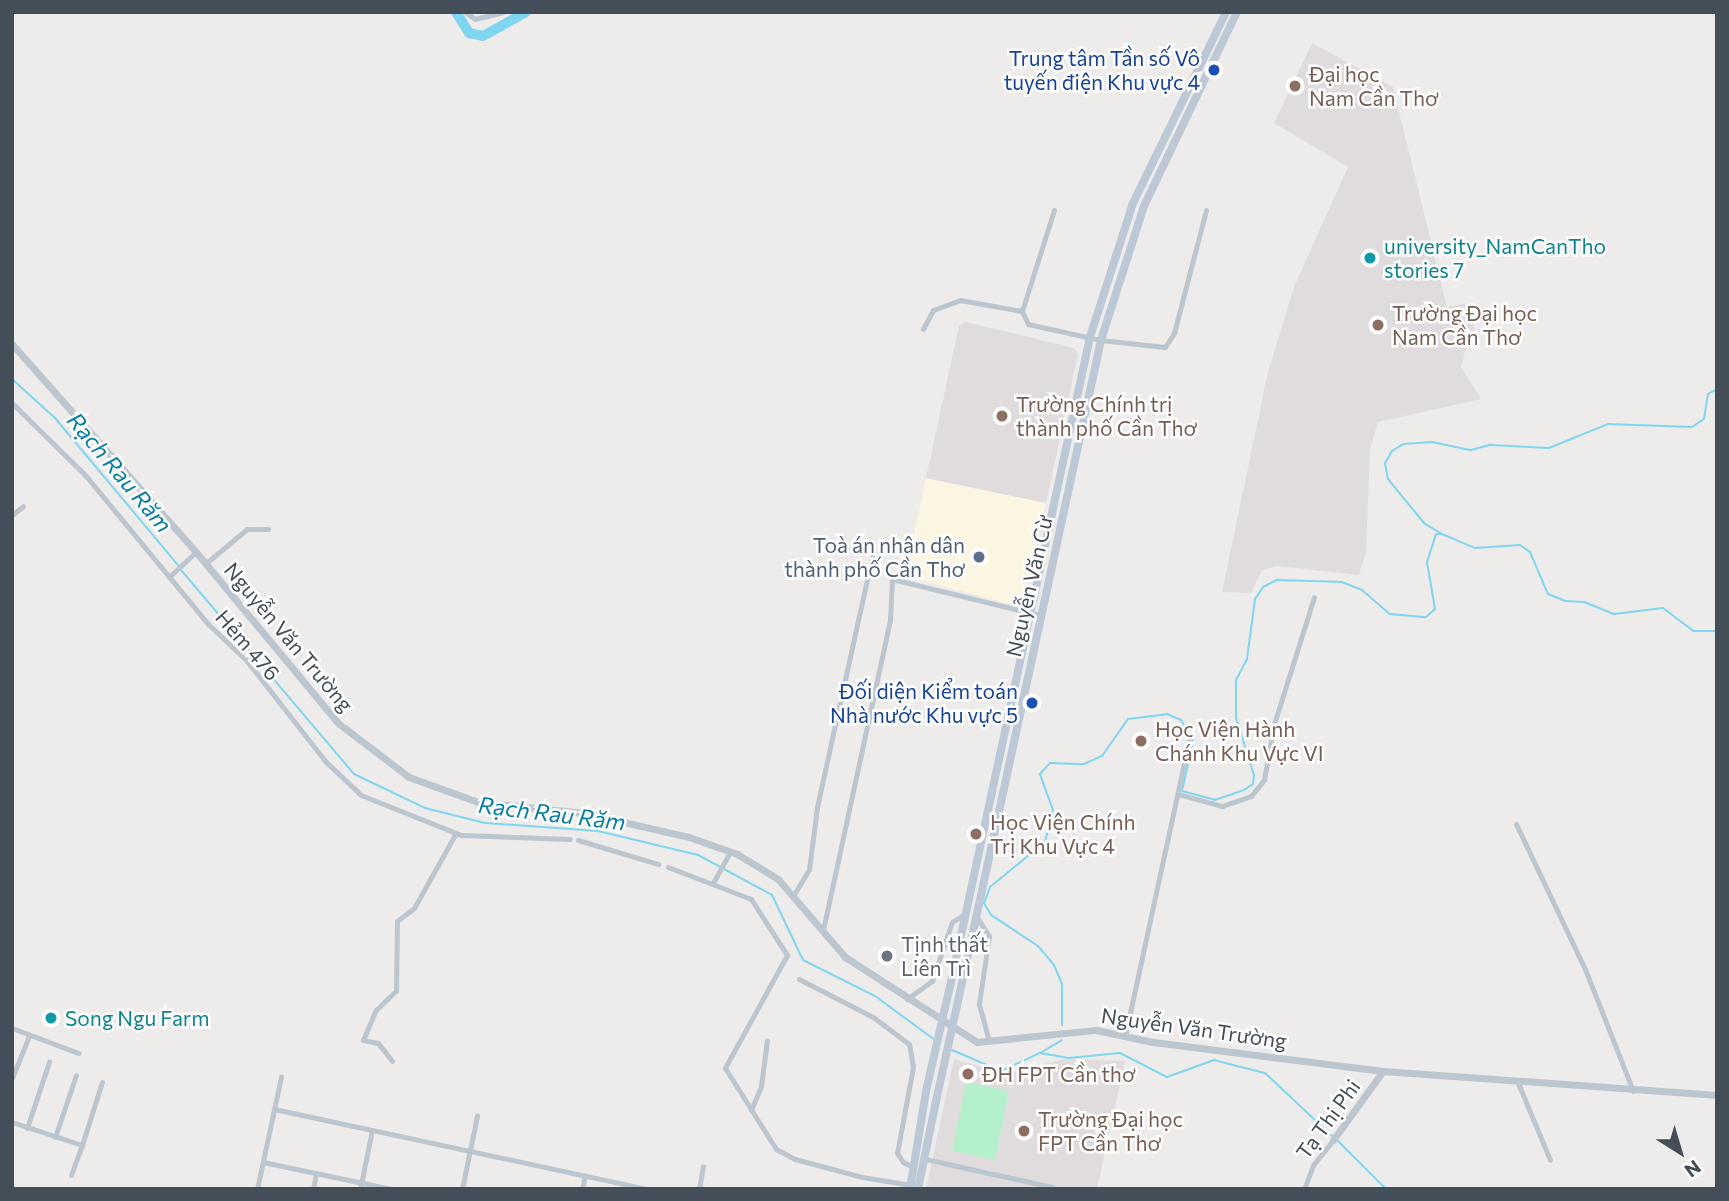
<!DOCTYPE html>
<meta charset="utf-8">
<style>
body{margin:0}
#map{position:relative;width:1729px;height:1201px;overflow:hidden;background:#eeebeb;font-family:Commissioner,sans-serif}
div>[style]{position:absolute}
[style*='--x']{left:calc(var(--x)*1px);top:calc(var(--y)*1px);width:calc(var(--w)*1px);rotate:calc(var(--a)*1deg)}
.commercial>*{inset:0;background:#fcf5e1}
.education>*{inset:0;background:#e0dcdd}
.green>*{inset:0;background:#b5f0cd}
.stream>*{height:2px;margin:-1px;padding:0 1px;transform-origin:1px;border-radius:1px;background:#80d6f0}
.river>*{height:10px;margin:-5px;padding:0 5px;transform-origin:5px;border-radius:5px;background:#80d6f0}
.minor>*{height:5px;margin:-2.5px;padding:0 2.5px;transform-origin:2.5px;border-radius:2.5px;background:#bbc6cf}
.tertiary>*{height:7px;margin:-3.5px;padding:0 3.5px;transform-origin:3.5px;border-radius:3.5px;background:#bbc6cf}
.secondary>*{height:8px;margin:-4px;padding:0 4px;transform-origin:4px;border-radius:4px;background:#bcc8d6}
.secondary-bridge>*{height:8px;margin:-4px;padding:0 4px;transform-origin:4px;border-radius:4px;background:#bcc8d6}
.dots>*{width:19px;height:19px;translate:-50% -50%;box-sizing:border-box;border:4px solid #fff;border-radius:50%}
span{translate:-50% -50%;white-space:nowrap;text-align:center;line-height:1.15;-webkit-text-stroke:5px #fff;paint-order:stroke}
.transit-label{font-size:21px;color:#164399}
.right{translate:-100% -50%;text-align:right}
.education-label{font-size:21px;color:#785e54}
.left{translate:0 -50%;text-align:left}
.culture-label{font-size:21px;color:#0d838f}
.service-label{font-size:21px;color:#4e5e75}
.street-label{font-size:21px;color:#434e59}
.worship-label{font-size:21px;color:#5b616d}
.water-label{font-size:23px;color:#067ea2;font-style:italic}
.frame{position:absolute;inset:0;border:14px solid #434e59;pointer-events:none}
.north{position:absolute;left:1645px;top:1117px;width:70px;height:70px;-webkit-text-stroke:5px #fff;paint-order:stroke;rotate:143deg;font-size:19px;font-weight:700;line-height:28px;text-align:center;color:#434e59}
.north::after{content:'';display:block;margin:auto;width:24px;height:32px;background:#434e59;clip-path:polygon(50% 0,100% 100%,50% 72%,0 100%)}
</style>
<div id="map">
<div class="commercial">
<i style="clip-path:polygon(926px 478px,1046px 503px,1024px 595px,1010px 604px,905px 576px)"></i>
</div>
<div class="education">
<i style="clip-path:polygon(1312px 43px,1393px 87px,1447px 307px,1468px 303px,1478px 343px,1467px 346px,1461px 367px,1481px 399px,1378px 422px,1370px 450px,1366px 552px,1359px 575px,1277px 566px,1262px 570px,1251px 593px,1222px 592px,1268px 372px,1294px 287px,1348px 167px,1274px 123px)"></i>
<i style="clip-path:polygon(966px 322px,1074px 348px,1078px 354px,1046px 503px,926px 478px,959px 326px)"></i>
<i style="clip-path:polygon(954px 1059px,1008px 1074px,1063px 1059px,1125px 1061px,1097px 1189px,926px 1189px)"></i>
</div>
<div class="green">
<i style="clip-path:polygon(966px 1082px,1009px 1091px,995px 1160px,952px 1151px)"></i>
</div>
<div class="stream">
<i style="--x:12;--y:379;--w:58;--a:42.2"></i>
<i style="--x:55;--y:418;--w:192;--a:50.1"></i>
<i style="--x:1442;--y:534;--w:36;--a:23"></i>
<i style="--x:1475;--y:548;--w:45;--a:-3.8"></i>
<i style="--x:1520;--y:545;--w:12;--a:35"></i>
<i style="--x:1530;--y:552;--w:46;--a:66.8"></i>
<i style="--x:1548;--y:594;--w:18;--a:22"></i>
<i style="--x:1565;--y:601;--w:19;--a:3"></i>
<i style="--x:1584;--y:602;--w:32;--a:22"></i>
<i style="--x:1614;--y:614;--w:49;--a:-7"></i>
<i style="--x:1663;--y:608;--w:38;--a:37"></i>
<i style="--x:1693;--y:631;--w:24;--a:0"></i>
<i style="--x:181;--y:570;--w:267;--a:49.7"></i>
<i style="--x:354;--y:774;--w:79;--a:25.6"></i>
<i style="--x:425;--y:808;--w:62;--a:14"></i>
<i style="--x:485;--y:823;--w:113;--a:4"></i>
<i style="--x:598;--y:831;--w:103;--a:13.5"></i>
<i style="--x:698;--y:855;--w:24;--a:28"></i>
<i style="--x:724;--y:869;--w:55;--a:28.4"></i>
<i style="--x:772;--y:895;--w:72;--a:64.5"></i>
<i style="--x:803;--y:960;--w:80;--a:26.6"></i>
<i style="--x:875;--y:996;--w:74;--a:36.3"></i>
<i style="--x:1062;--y:1025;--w:41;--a:-90"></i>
<i style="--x:1062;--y:984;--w:21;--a:-113"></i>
<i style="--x:1054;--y:965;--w:25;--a:-130"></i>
<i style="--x:1038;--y:946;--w:56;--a:-146.6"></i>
<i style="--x:991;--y:915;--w:14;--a:-120"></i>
<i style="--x:984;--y:903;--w:17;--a:-69"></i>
<i style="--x:990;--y:887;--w:71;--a:-39.3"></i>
<i style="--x:1045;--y:842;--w:33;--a:-76"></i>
<i style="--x:1053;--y:810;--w:38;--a:-110"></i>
<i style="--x:1040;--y:774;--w:15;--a:-48"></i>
<i style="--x:1050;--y:763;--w:34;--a:2"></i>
<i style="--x:1084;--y:764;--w:20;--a:-24"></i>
<i style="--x:1102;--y:756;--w:45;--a:-54.9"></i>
<i style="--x:1128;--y:719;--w:39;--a:-7"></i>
<i style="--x:1167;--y:714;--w:15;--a:23"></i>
<i style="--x:1181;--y:720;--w:25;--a:61"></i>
<i style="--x:1193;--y:742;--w:50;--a:102.7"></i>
<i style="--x:1182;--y:791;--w:34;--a:15"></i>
<i style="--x:1215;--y:800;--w:31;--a:-19"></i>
<i style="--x:1244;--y:790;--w:11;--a:-34"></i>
<i style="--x:1253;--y:784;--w:9;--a:-84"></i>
<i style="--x:1254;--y:775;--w:60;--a:-107.5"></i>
<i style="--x:1236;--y:718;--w:38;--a:-90"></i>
<i style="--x:1236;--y:680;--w:24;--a:-62"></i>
<i style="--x:1247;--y:659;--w:61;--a:-82.4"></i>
<i style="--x:1255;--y:599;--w:14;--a:-56"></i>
<i style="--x:1263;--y:587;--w:16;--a:-27"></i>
<i style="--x:1277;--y:580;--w:65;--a:1.8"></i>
<i style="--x:1342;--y:582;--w:22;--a:22"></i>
<i style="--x:1362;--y:590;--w:37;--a:41"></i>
<i style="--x:1390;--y:614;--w:36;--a:5"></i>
<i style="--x:1426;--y:617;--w:12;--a:-42"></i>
<i style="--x:1435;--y:609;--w:48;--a:-99.7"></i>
<i style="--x:1427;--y:562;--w:29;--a:-72"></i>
<i style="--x:1436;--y:534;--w:6;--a:0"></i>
<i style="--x:1442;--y:534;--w:21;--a:-149"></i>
<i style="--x:1424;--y:523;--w:57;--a:-129.3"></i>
<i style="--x:1388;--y:479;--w:16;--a:-101"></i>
<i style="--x:1385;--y:463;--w:14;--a:-60"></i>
<i style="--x:1392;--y:451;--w:13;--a:-32"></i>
<i style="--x:1403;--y:444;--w:29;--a:-4"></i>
<i style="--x:1432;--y:442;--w:40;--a:12"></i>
<i style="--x:1471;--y:450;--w:20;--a:-15"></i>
<i style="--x:1490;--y:445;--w:59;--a:2.9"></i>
<i style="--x:1549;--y:448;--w:64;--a:-22.1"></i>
<i style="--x:1608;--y:424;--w:84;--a:2"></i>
<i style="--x:1692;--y:427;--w:14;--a:-34"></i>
<i style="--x:1704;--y:419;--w:25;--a:-81"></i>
<i style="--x:1708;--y:394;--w:10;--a:-29"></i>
<i style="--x:952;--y:1050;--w:53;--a:23.2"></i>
<i style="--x:1001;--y:1071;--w:43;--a:-24.8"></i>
<i style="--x:1040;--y:1053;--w:29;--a:10"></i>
<i style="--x:1069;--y:1058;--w:51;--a:-5.6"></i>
<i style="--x:1120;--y:1053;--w:53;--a:27.1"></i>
<i style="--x:1167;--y:1077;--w:50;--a:-19.9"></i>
<i style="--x:1214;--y:1060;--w:11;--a:15"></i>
<i style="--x:1225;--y:1063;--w:41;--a:14"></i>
<i style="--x:1265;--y:1073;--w:93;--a:43.3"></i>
<i style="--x:1042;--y:1052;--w:23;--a:-31"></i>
<i style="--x:1338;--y:1141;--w:68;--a:45"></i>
</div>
<div class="river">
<i style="--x:456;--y:12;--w:25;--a:58"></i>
<i style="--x:469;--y:33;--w:14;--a:12"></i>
<i style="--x:483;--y:36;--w:49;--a:-29.2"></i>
</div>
<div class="minor">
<i style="--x:465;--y:12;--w:12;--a:35"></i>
<i style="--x:475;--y:19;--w:29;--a:-14"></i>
<i style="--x:1054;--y:210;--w:106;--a:107.6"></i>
<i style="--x:1022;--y:311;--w:14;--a:65"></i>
<i style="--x:1028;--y:324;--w:75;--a:12.4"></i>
<i style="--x:1101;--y:340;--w:64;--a:6.2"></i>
<i style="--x:1165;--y:347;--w:17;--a:-57"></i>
<i style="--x:1174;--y:333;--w:127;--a:-75.4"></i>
<i style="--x:923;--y:329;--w:21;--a:-62"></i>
<i style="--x:933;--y:310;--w:29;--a:-20"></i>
<i style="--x:960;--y:300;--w:63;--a:10.1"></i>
<i style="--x:12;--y:403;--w:104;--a:44.6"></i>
<i style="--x:86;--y:476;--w:192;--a:50.5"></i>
<i style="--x:208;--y:624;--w:52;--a:43.5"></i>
<i style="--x:246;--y:660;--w:130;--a:51.9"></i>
<i style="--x:326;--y:762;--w:48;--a:43.3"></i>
<i style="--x:361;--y:795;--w:108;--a:21.8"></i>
<i style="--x:461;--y:835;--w:109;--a:2.1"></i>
<i style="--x:12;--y:515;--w:14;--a:-39"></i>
<i style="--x:205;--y:564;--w:55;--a:-39.8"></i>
<i style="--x:247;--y:529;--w:21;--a:0"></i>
<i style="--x:169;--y:577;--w:37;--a:-43"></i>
<i style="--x:1178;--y:794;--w:46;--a:15.3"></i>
<i style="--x:1222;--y:806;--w:31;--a:-19"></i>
<i style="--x:1251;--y:796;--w:21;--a:-51"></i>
<i style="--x:1264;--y:780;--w:57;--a:-79.9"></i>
<i style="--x:1274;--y:724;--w:133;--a:-72.5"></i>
<i style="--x:1516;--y:824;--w:161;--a:64.6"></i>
<i style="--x:1585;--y:969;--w:131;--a:68.5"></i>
<i style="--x:578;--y:840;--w:84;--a:16.7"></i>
<i style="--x:668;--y:867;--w:89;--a:21.1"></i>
<i style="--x:751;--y:899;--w:67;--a:57.3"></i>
<i style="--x:787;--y:955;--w:129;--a:118.8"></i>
<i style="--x:725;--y:1068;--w:96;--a:57.8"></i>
<i style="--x:776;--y:1149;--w:21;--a:28"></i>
<i style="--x:795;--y:1159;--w:69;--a:15"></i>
<i style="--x:862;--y:1177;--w:49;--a:9.5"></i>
<i style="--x:714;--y:881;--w:33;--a:-61"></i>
<i style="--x:793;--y:896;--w:31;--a:-59"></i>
<i style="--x:809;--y:869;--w:63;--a:-82.6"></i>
<i style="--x:817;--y:807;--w:257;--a:-77.6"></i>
<i style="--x:976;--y:916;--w:24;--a:57"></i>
<i style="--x:989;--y:936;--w:69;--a:98.4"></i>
<i style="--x:979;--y:1004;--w:39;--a:75"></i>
<i style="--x:823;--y:930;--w:318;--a:-77.8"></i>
<i style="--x:890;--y:619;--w:40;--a:-87.1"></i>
<i style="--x:892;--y:579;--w:152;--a:13.7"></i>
<i style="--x:799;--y:979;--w:83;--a:27.2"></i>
<i style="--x:873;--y:1017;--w:45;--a:36.9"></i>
<i style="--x:909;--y:1044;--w:23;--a:80"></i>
<i style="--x:913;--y:1067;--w:87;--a:100.5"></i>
<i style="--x:897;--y:1153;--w:11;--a:56"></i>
<i style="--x:903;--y:1162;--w:11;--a:27"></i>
<i style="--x:907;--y:999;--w:31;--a:-36"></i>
<i style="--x:932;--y:981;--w:62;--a:-71.3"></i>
<i style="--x:952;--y:922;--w:15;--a:-32"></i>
<i style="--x:12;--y:1028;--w:71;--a:20.7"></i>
<i style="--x:1125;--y:1036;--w:302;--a:-77.8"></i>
<i style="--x:392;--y:1061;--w:23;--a:-128"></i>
<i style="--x:378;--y:1043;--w:15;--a:-169"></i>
<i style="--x:363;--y:1040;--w:33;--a:-67"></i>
<i style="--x:376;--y:1010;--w:28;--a:-44"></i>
<i style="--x:396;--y:991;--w:70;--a:-89.2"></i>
<i style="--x:397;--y:921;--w:21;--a:-37"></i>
<i style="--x:414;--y:908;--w:86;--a:-60.8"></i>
<i style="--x:12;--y:1078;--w:45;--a:-68"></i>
<i style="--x:1518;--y:1083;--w:83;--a:67.4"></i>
<i style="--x:274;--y:1109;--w:382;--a:12.1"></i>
<i style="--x:751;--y:1110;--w:26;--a:-67"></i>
<i style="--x:761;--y:1086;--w:46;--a:-82.6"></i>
<i style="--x:12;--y:1122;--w:74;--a:18.2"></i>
<i style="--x:82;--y:1145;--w:66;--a:-72.4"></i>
<i style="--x:27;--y:1128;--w:70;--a:-71.6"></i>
<i style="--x:55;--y:1137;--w:65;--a:-71.3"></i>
<i style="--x:925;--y:1159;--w:130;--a:12.4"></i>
<i style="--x:263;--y:1162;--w:131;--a:11.9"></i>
<i style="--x:71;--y:1175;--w:32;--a:-70"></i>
<i style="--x:257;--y:1189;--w:115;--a:-77.9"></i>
<i style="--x:313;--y:1189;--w:16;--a:-79"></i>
<i style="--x:360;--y:1189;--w:60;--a:-78.5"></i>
<i style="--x:462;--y:1189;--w:75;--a:-78.4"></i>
<i style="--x:582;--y:1189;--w:14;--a:-78"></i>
<i style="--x:699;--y:1189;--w:23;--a:-80"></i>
<i style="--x:1304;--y:1189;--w:26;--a:-69"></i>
<i style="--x:1313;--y:1165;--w:32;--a:-51"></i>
</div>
<div class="tertiary">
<i style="--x:12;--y:344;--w:278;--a:48.5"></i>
<i style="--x:196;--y:552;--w:222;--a:50.3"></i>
<i style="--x:338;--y:723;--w:89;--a:37.3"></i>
<i style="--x:409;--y:777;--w:73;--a:19.9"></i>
<i style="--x:478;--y:802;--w:107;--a:5.9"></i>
<i style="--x:584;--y:813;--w:108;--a:12.9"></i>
<i style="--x:689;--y:837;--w:51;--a:19.5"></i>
<i style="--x:737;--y:854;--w:48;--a:31.4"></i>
<i style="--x:778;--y:879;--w:103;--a:49.3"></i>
<i style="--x:845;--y:957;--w:157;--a:32.8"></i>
<i style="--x:977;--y:1042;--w:120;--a:-5.8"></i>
<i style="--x:1096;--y:1030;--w:58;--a:11.9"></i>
<i style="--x:1153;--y:1042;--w:232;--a:7.2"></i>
<i style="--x:1383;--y:1071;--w:335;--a:4.1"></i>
<i style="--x:1333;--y:1140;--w:85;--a:-54.1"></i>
</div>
<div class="secondary">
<i style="--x:951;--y:982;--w:660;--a:-77.84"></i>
<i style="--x:1090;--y:337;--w:141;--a:-72.2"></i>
<i style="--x:1133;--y:203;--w:212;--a:-64"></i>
<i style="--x:960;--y:992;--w:667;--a:-77.8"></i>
<i style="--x:1101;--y:340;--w:141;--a:-72.2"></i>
<i style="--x:1144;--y:206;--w:215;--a:-64.4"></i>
<i style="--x:910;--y:1189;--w:99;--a:-80.7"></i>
<i style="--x:918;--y:1189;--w:90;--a:-78.4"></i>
</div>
<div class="secondary-bridge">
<i style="--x:926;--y:1091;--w:112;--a:-77.1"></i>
<i style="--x:936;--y:1101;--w:112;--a:-77.6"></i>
</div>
<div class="dots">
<i style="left:1214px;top:70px;background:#1a4fb4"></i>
<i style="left:1295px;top:86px;background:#8d6e63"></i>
<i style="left:1370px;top:258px;background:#0f9aa8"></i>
<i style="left:1378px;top:325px;background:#8d6e63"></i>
<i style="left:1002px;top:416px;background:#8d6e63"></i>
<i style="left:979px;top:557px;background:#5c6f8a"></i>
<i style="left:1032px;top:703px;background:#1a4fb4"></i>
<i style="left:1141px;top:741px;background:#8d6e63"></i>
<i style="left:976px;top:834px;background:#8d6e63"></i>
<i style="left:887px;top:956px;background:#6b7280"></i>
<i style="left:51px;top:1018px;background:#0f9aa8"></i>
<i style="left:968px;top:1074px;background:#8d6e63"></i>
<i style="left:1024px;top:1131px;background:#8d6e63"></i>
</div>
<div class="transit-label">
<span class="right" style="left:1200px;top:70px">Trung tâm Tần số Vô<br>tuyến điện Khu vực 4</span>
<span class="right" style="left:1018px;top:703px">Đối diện Kiểm toán<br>Nhà nước Khu vực 5</span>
</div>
<div class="education-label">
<span class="left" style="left:1309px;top:86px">Đại học<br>Nam Cần Thơ</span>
<span class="left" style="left:1392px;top:325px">Trường Đại học<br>Nam Cần Thơ</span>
<span class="left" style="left:1016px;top:416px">Trường Chính trị<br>thành phố Cần Thơ</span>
<span class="left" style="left:1155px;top:741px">Học Viện Hành<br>Chánh Khu Vực VI</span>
<span class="left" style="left:990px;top:834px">Học Viện Chính<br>Trị Khu Vực 4</span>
<span class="left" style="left:982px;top:1074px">ĐH FPT Cần thơ</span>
<span class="left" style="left:1038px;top:1131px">Trường Đại học<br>FPT Cần Thơ</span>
</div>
<div class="culture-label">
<span class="left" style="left:1384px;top:258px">university_NamCanTho<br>stories 7</span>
<span class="left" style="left:65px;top:1018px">Song Ngu Farm</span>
</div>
<div class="service-label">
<span class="right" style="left:965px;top:557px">Toà án nhân dân<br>thành phố Cần Thơ</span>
</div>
<div class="street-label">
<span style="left:1029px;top:586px;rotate:-77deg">Nguyễn Văn Cừ</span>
<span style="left:289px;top:637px;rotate:50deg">Nguyễn Văn Trường</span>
<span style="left:248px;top:645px;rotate:49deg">Hẻm 476</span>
<span style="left:1194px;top:1028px;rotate:8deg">Nguyễn Văn Trường</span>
<span style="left:1328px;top:1119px;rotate:-54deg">Tạ Thị Phi</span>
</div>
<div class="worship-label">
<span class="left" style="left:901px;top:956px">Tịnh thất<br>Liên Trì</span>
</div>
<div class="water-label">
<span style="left:120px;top:472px;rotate:50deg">Rạch Rau Răm</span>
<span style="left:552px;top:813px;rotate:7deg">Rạch Rau Răm</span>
</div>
<div class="frame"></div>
<div class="north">N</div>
</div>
